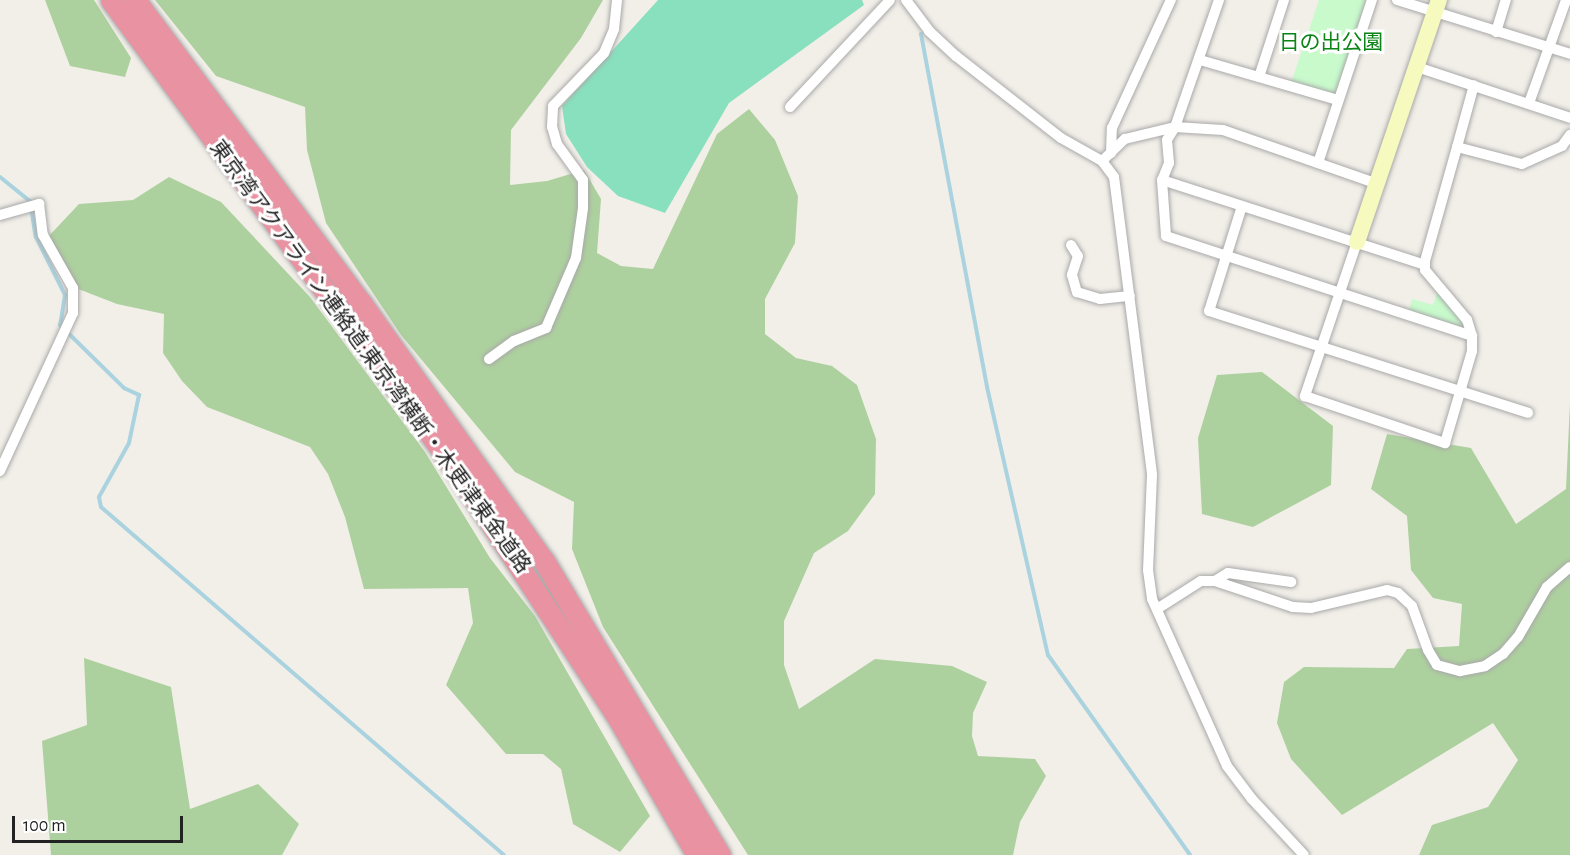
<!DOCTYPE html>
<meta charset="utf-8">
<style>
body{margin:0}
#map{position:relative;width:1570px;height:855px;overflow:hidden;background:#f2efe9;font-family:"Alegreya Sans","Noto Sans JP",sans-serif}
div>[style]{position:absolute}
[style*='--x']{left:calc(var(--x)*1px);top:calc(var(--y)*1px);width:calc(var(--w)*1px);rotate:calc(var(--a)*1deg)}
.forest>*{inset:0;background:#add19e}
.park>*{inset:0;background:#c8facc}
.pitch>*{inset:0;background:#88e0be}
.stream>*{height:4px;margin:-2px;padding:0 2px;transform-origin:2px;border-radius:2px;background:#aad3df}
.roads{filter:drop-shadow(0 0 2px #a9a9a9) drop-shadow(0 0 2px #a9a9a9)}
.street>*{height:10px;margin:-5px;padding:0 5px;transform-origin:5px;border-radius:5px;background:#fff}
.secondary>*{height:16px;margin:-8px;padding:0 8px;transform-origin:8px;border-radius:8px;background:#f7fabf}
.highway>*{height:21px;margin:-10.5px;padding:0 10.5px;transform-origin:10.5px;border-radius:10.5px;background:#e892a2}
span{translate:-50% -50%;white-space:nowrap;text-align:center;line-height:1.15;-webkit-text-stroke:6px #fff;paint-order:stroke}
.park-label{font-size:21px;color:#0c8416}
.street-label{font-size:21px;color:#222}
.scale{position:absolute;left:12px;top:816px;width:171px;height:27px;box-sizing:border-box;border:3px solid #222;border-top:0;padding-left:8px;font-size:18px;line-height:21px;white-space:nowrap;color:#222;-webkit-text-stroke:4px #fff;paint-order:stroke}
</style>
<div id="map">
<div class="forest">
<i style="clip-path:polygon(45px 0,94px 0,131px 58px,125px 77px,70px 66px)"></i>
<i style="clip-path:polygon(155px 0,603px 0,581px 38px,511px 130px,510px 185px,547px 181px,584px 170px,601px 199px,597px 253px,621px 266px,653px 269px,717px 134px,749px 109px,775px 140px,798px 196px,795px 243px,765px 299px,765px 334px,796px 358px,832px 366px,857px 385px,876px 439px,875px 494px,848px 531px,814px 553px,784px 621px,784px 665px,799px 709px,875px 659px,952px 666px,987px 682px,973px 713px,972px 736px,978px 756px,1035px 759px,1046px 776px,1020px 822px,1013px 855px,748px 855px,603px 627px,572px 549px,574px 502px,515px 472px,401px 335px,326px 223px,307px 150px,305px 107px,216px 76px)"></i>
<i style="clip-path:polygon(169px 177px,221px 202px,310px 297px,425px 452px,490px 558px,535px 616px,650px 816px,620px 852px,573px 824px,561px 769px,543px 754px,506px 754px,446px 685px,473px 623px,468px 588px,364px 589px,345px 517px,328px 474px,310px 447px,207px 407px,182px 381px,163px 353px,164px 314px,117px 304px,68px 285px,47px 238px,79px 204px,133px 200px)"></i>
<i style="clip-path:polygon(1262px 372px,1333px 426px,1331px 485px,1253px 527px,1202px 514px,1198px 438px,1217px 375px)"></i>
<i style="clip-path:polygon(1570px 403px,1570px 855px,1419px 855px,1432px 825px,1488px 807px,1518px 760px,1493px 723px,1342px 815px,1291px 759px,1277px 723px,1284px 682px,1304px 667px,1394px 668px,1407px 649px,1459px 646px,1462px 604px,1433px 598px,1411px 570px,1407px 516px,1371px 489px,1387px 434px,1471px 448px,1516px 524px,1566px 489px)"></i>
<i style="clip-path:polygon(84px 658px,171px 687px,190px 809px,258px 784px,299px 824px,282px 855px,51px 855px,42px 741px,87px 725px)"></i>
</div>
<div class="park">
<i style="clip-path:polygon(1319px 0,1372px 0,1338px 100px,1290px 86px)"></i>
<i style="clip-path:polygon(1439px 287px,1472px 336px,1407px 318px,1412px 299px,1433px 305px)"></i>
</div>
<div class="pitch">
<i style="clip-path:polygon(658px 0,862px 0,864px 5px,729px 103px,665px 213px,618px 196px,587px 167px,566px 134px,562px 106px)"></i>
</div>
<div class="stream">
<i style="--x:921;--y:34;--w:359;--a:79.4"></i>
<i style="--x:987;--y:387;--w:275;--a:77.2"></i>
<i style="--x:1048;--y:655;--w:245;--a:54.6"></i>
<i style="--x:0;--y:177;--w:38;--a:39"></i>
<i style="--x:30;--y:201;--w:36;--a:81"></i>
<i style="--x:36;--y:237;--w:65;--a:63.4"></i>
<i style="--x:65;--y:295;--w:30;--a:99"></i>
<i style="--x:60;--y:325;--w:90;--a:44.5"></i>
<i style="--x:124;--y:388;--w:17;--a:25"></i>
<i style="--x:139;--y:395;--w:49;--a:101.8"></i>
<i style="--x:129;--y:443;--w:62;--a:119.1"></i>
<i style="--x:99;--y:497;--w:10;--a:79"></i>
<i style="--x:101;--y:507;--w:532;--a:40.81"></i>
</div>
<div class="roads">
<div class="street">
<i style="--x:906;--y:0;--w:39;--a:53"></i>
<i style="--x:929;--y:31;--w:37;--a:43"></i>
<i style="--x:956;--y:56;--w:133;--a:38"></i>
<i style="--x:1061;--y:138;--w:47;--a:29.3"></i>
<i style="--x:1102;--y:161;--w:20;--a:53"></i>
<i style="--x:1114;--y:177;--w:300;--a:82.7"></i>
<i style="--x:1152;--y:475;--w:95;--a:92.4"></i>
<i style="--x:1148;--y:570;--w:29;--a:82"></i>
<i style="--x:1152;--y:599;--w:183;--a:65.8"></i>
<i style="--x:1227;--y:766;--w:41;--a:52.9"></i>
<i style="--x:1252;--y:799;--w:76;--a:47.1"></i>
<i style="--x:1219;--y:0;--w:134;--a:109.1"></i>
<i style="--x:1175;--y:127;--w:15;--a:122"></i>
<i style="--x:1167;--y:140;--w:23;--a:85"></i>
<i style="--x:1169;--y:163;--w:18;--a:112"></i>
<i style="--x:1162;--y:180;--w:56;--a:85.9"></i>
<i style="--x:1166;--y:236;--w:322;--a:18.1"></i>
<i style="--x:1397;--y:0;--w:181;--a:17.3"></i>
<i style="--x:1496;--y:32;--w:34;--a:-73"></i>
<i style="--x:1200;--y:60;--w:144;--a:16.2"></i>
<i style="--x:1417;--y:67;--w:161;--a:18.4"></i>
<i style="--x:1259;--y:77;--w:81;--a:-72"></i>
<i style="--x:1529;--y:103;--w:109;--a:-70.2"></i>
<i style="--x:790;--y:107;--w:146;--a:-46.9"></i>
<i style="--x:1457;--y:147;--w:64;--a:-74.7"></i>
<i style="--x:1111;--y:153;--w:25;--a:-88"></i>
<i style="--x:1112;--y:128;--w:141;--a:-65.3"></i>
<i style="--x:1102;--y:161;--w:32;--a:-44"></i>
<i style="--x:1125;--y:139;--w:51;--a:-13.5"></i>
<i style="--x:1175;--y:127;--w:48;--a:3.6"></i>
<i style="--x:1223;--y:130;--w:164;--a:19.2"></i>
<i style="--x:1318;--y:163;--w:172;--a:-71.7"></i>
<i style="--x:1162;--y:180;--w:276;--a:17.9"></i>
<i style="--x:1242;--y:206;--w:110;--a:107.4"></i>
<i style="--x:1209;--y:311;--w:335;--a:17.7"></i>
<i style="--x:0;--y:215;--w:41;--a:-15.8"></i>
<i style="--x:39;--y:204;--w:31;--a:83"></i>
<i style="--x:43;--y:235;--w:61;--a:60.5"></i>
<i style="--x:73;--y:288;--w:25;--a:90"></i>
<i style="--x:73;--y:313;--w:174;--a:114.8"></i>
<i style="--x:1357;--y:242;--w:163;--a:108.7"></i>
<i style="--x:1305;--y:396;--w:148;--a:18.6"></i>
<i style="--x:1445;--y:443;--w:96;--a:-73.6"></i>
<i style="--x:1472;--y:351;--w:15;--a:-90"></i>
<i style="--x:1472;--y:336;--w:17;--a:-107"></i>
<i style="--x:1467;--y:320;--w:65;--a:-130"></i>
<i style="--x:1425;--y:270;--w:9;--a:-90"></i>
<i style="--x:1425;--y:261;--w:118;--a:-74.3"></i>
<i style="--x:1457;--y:147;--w:67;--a:14.7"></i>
<i style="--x:1522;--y:164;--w:44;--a:-24.2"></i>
<i style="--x:1562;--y:146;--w:14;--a:-54"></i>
<i style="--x:1071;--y:245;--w:13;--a:58"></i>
<i style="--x:1078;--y:256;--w:20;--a:108"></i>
<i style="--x:1072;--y:275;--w:18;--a:74"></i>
<i style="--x:1077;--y:292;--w:24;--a:17"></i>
<i style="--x:1100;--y:299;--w:30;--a:-6"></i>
<i style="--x:489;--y:359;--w:31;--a:-36"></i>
<i style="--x:514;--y:341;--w:35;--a:-22"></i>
<i style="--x:546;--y:328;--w:76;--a:-66.8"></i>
<i style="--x:576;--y:258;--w:50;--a:-82"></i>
<i style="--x:583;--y:208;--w:28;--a:-90"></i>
<i style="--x:583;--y:180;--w:44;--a:-125.8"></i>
<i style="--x:557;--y:144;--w:18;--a:-106"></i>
<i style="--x:552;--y:127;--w:21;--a:-87"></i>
<i style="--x:553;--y:106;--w:74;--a:-46.1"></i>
<i style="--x:604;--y:53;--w:26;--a:-67"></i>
<i style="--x:614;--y:29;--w:29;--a:-84"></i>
<i style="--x:1215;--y:581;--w:15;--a:-32"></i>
<i style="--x:1228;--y:573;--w:64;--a:8.1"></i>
<i style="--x:1157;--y:609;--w:52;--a:-32.5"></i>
<i style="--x:1201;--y:581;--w:14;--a:0"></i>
<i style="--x:1215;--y:581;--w:82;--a:18.4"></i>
<i style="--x:1293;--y:607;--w:18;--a:3"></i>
<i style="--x:1311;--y:608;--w:78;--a:-13.3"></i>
<i style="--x:1387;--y:590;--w:11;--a:15"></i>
<i style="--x:1398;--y:593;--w:19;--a:43"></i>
<i style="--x:1412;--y:606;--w:47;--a:70"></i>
<i style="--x:1428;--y:650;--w:17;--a:59"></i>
<i style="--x:1437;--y:665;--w:24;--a:15"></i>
<i style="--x:1460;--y:671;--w:25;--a:-11"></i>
<i style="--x:1485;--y:666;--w:22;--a:-34"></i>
<i style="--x:1503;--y:654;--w:23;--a:-49"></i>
<i style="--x:1518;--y:637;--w:58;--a:-59.9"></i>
<i style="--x:1547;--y:587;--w:30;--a:-41"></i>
</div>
<div class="secondary">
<i style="--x:1357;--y:242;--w:256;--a:-71.3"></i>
</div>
<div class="highway">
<i style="--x:111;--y:0;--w:576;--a:53.69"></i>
<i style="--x:452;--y:464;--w:301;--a:56.8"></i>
<i style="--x:617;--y:716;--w:160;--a:60.1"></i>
<i style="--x:135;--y:0;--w:378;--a:53.3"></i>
<i style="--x:361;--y:303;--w:316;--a:54.7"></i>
<i style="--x:544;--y:561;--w:343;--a:59.1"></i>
</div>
</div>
<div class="park-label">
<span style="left:1331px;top:43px">日の出公園</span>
</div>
<div class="street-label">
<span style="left:370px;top:357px;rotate:54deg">東京湾アクアライン連絡道;東京湾横断・木更津東金道路</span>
</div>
<div class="scale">100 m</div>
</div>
